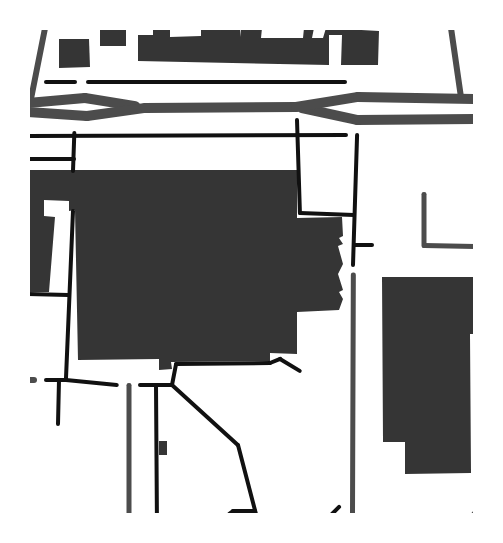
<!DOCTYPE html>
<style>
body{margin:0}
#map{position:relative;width:503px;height:543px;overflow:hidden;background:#fff;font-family:"Fira Sans Condensed",sans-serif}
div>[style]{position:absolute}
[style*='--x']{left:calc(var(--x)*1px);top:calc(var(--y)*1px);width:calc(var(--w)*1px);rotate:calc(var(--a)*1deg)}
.building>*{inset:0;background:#353535}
.path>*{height:4px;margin:-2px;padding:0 2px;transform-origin:2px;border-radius:2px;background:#111}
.service>*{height:4.5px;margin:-2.25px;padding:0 2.25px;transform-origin:2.25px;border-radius:2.25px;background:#4c4c4c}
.minor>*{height:6px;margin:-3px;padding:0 3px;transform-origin:3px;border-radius:3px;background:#4c4c4c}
.tertiary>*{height:10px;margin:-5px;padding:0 5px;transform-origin:5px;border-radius:5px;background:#4c4c4c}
span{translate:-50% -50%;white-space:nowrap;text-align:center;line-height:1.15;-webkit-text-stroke:6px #fff;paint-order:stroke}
.frame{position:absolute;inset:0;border:30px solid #fff;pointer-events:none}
</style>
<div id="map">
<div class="building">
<i style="clip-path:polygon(100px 28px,126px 28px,126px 46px,100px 46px)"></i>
<i style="clip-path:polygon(153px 28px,170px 28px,170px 37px,201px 36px,201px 28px,240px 28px,241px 37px,241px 28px,262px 28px,261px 38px,303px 38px,304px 28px,314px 28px,312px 38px,323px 38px,326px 28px,379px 31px,378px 65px,341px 65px,342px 35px,329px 35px,329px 65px,138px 61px,138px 35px,153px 35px)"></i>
<i style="clip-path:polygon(59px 39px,89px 39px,90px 67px,59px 68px)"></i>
<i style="clip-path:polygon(28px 170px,297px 170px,297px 218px,342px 217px,343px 236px,339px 238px,343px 244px,338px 246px,343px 264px,338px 274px,343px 290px,339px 292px,343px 299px,339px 310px,297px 312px,297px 354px,270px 353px,270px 361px,171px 362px,172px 369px,159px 370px,159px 359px,78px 360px,75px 210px,69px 211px,69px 201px,44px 200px,44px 216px,55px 217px,49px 292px,28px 292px)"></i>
<i style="clip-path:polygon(382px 277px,474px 277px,474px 334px,470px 334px,471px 473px,405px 474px,405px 442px,383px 442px)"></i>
<i style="clip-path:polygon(159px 441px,167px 441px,167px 455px,159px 455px)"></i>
</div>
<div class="path">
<i style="--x:46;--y:82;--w:29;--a:0"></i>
<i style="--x:88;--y:82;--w:257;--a:0"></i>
<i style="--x:297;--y:120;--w:93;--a:88.2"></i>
<i style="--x:300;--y:213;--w:54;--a:2.1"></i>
<i style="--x:28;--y:136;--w:318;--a:-0.2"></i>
<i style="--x:28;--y:159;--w:46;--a:0"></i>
<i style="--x:73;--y:171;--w:38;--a:-88"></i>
<i style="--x:73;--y:211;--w:169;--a:92.4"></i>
<i style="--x:66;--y:380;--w:51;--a:5.6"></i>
<i style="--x:354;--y:245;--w:18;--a:0"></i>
<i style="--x:353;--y:265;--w:130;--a:-88.2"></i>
<i style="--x:28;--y:294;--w:40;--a:1.4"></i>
<i style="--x:46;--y:380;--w:20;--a:0"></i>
<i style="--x:140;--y:385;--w:32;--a:0"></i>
<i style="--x:172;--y:385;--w:21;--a:-79"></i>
<i style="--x:176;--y:364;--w:94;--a:-0.6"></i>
<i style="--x:270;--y:363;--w:11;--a:-22"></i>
<i style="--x:280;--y:359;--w:23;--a:31"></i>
<i style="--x:156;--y:385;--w:129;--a:89.6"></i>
<i style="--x:172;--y:385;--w:89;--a:42.3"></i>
<i style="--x:238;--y:445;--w:71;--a:75.4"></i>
<i style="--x:58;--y:424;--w:44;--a:-88.7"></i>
<i style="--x:229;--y:514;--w:5;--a:-37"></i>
<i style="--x:233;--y:511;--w:22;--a:0"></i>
<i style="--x:332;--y:514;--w:10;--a:-45"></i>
</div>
<div class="service">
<i style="--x:424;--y:194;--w:51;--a:90"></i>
<i style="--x:424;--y:245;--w:50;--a:1.1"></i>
<i style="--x:129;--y:385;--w:129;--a:90"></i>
<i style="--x:352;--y:514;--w:239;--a:-89.8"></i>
<i style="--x:473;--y:514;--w:1;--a:-45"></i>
</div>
<div class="minor">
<i style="--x:451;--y:28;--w:70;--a:81.8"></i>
<i style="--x:30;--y:104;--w:77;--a:-78.8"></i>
<i style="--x:28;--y:380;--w:6;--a:0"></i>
</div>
<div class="tertiary">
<i style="--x:28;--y:103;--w:57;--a:-5"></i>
<i style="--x:85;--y:98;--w:51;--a:9.1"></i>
<i style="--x:302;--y:108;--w:56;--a:12.3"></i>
<i style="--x:357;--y:120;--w:117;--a:-0.5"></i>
<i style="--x:28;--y:112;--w:59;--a:3.9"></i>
<i style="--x:87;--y:116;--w:59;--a:-7.9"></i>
<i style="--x:145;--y:108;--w:151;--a:-0.4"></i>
<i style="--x:296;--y:107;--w:63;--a:-9.2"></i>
<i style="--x:358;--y:97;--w:116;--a:1"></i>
</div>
<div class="frame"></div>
</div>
